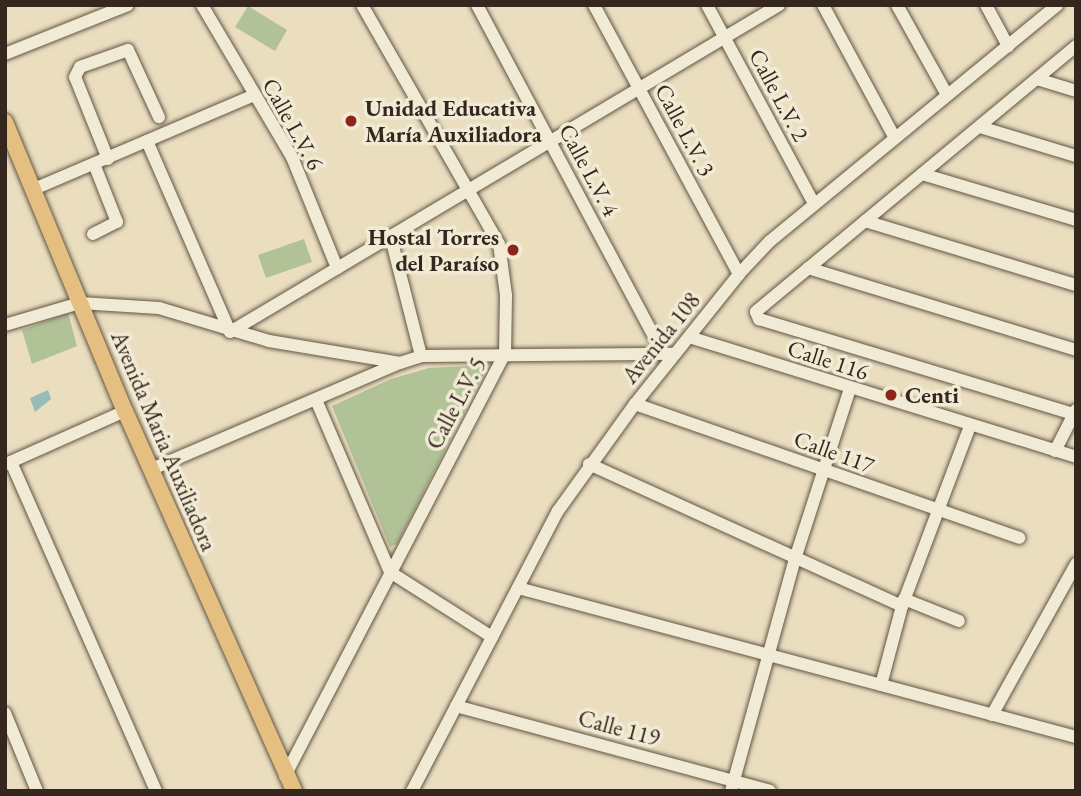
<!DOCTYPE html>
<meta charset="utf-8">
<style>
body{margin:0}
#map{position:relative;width:1081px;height:796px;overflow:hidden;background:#eadebf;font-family:"EB Garamond",serif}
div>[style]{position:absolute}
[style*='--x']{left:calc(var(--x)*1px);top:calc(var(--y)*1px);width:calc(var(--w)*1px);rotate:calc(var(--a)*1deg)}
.green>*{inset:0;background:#b1c296}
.water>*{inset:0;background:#99bbb7}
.roads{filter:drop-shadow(0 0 2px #625546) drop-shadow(0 0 2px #625546)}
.minor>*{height:12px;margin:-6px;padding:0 6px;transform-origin:6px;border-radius:6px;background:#f1ead5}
.major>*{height:16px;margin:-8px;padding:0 8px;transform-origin:8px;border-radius:8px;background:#e5bf80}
.dots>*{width:19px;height:19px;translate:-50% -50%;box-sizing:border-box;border:4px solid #f1ead5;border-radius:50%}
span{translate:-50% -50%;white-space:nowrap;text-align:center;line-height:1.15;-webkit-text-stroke:7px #f1ead5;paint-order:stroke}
.street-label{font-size:23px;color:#35271e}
.poi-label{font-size:23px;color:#35271e;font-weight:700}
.left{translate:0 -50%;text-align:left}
.right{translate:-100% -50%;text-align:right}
.frame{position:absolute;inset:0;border:7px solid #35271e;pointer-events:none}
</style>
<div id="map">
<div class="green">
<i style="clip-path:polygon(248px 6px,287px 30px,275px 51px,235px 27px)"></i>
<i style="clip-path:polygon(304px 239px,312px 262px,266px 278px,258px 255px)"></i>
<i style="clip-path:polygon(68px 313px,77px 346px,32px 364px,22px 330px)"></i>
<i style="clip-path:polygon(488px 365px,397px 544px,390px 547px,332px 406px,391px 379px,429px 368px)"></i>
</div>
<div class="water">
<i style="clip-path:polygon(48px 390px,51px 399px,35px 412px,30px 398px)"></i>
</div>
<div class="roads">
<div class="minor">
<i style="--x:202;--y:5;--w:177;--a:59.4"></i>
<i style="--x:292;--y:157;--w:120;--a:67.9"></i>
<i style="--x:477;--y:5;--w:395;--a:61.9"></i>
<i style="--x:594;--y:5;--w:306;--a:61.7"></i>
<i style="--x:707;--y:5;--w:226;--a:61.7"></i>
<i style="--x:823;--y:5;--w:151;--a:61.6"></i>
<i style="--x:897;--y:5;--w:103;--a:60.9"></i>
<i style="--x:986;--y:5;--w:47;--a:61.8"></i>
<i style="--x:1076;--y:46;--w:416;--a:140.3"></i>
<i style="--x:756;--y:312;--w:8;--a:67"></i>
<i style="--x:759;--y:319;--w:331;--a:16.8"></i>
<i style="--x:5;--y:54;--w:132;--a:-21.7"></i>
<i style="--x:1037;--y:79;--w:41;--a:17.1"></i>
<i style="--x:980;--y:127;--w:100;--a:16.8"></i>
<i style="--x:147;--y:141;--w:208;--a:66.5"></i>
<i style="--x:230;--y:332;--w:639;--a:-30.78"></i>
<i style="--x:108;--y:159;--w:88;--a:-111.9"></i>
<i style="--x:75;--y:77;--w:11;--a:-63"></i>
<i style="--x:80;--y:67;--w:51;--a:-19.5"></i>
<i style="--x:128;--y:50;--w:74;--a:65.2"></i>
<i style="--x:922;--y:174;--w:161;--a:16.6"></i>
<i style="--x:34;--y:189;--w:239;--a:-23.1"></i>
<i style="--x:865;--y:221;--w:220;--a:16.9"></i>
<i style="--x:93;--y:234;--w:27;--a:-27"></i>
<i style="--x:117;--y:222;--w:62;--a:-111.6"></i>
<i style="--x:391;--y:238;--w:122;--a:75.7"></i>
<i style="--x:808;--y:268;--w:280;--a:17"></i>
<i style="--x:5;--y:325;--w:78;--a:-16.3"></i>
<i style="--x:80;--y:303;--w:79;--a:3.6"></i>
<i style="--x:159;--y:308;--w:115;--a:16.7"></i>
<i style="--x:269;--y:341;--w:133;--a:9.5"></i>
<i style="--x:400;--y:363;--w:22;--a:-18"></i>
<i style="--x:421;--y:356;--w:254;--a:-0.5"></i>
<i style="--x:689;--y:337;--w:405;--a:17.2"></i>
<i style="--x:316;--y:400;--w:187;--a:66.7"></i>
<i style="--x:390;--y:572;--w:121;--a:32.5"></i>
<i style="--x:635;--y:404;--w:407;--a:19.2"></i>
<i style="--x:1055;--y:451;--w:46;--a:-62.9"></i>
<i style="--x:11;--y:462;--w:360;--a:66.2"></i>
<i style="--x:6;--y:464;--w:130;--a:-24"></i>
<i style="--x:589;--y:464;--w:344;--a:24.4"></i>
<i style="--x:152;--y:469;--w:269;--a:-23.2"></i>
<i style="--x:518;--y:588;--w:578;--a:14.95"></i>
<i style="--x:904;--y:599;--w:59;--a:21.8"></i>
<i style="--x:881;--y:685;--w:82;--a:-75.1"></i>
<i style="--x:902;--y:606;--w:192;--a:-69.3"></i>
<i style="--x:456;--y:706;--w:325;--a:15.1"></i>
<i style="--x:5;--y:713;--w:84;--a:67.7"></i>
<i style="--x:992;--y:715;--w:173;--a:-60.9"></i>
<i style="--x:285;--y:776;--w:476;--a:-62.5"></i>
<i style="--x:505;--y:354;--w:59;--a:-89"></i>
<i style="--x:506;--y:295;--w:51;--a:-97.8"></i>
<i style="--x:499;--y:244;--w:275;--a:-119.8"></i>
<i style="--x:412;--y:791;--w:316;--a:-62.5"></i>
<i style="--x:558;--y:511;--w:132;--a:-54.3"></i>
<i style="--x:635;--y:404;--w:166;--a:-51.3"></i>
<i style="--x:739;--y:274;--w:45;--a:-46.8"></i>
<i style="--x:770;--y:241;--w:372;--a:-39.4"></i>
<i style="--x:731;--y:791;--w:241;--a:-74.6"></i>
<i style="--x:795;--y:559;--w:179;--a:-72.1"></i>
</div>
<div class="major">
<i style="--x:5;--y:122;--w:313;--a:67.5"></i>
<i style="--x:125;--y:411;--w:416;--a:66"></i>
</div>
</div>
<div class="dots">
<i style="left:351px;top:121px;background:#8f2418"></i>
<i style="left:513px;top:250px;background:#8f2418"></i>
<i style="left:891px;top:395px;background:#8f2418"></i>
</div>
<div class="street-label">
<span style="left:779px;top:95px;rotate:62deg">Calle L.V. 2</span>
<span style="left:293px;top:124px;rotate:61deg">Calle L.V. 6</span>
<span style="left:685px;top:130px;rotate:62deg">Calle L.V. 3</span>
<span style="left:589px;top:170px;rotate:62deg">Calle L.V. 4</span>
<span style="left:661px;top:338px;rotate:-51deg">Avenida 108</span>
<span style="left:828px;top:360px;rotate:18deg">Calle 116</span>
<span style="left:456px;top:403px;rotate:-62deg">Calle L.V. 5</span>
<span style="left:164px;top:441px;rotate:67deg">Avenida Maria Auxiliadora</span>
<span style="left:834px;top:452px;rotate:20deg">Calle 117</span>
<span style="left:619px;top:728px;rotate:15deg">Calle 119</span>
</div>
<div class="poi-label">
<span class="left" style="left:365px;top:121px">Unidad Educativa<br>María Auxiliadora</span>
<span class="right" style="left:499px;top:250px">Hostal Torres<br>del Paraíso</span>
<span class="left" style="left:905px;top:395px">Centi</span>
</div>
<div class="frame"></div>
</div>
